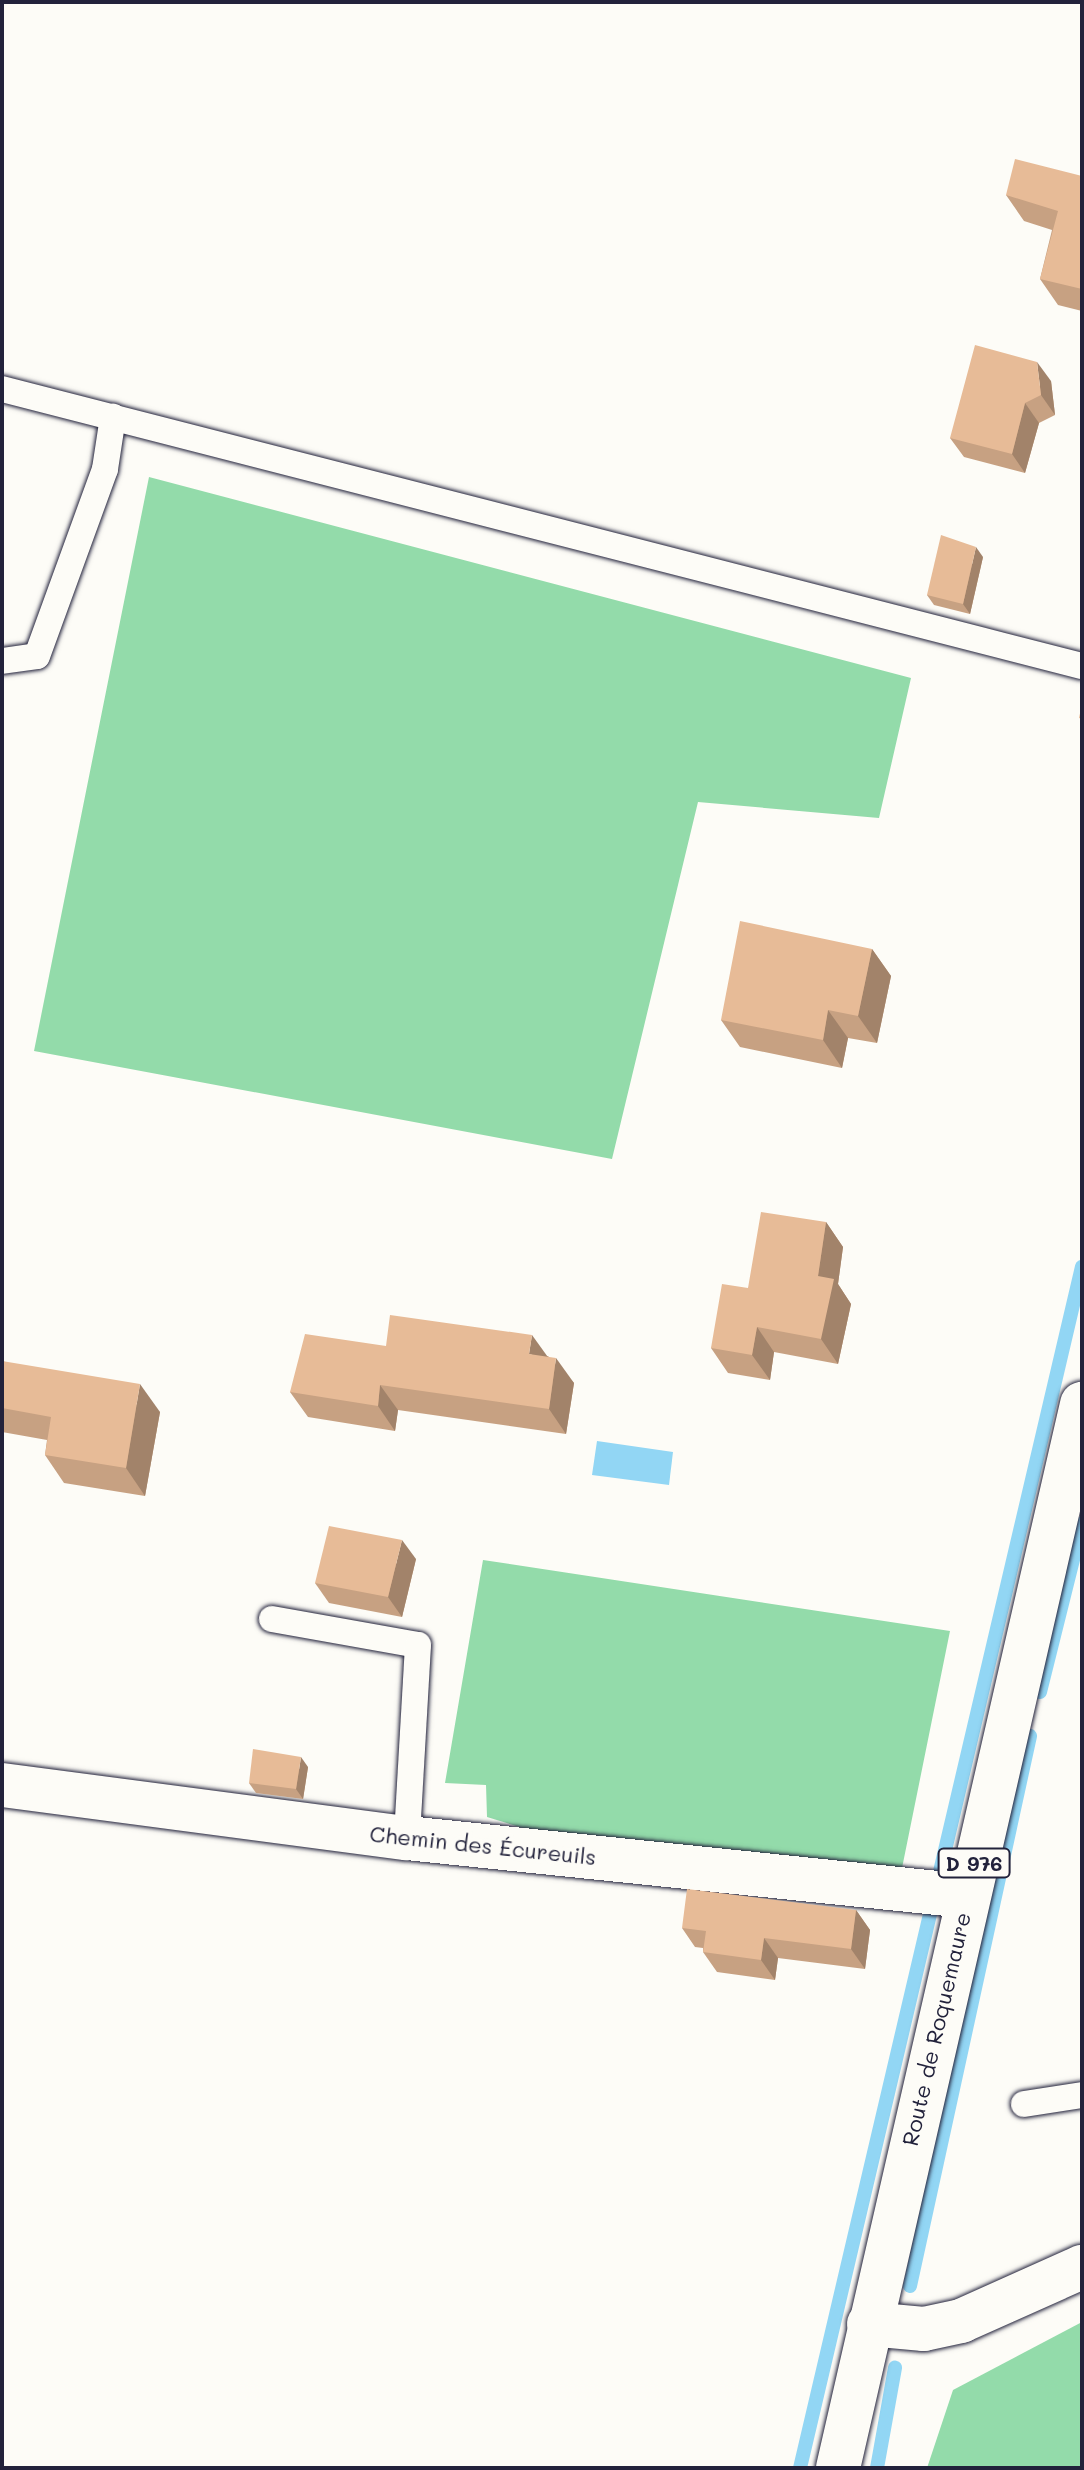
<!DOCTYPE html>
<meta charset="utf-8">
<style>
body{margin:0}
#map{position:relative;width:1084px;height:2470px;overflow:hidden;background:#fdfcf7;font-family:Mali,sans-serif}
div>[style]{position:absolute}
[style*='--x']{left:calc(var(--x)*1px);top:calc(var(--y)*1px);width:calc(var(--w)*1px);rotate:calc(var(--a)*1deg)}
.green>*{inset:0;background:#93dbaa}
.water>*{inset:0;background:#92d6f4}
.stream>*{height:14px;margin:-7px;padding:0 7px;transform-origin:7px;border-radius:7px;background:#92d6f4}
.roads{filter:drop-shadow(0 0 2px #22223b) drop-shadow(0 0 2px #22223b)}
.service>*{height:26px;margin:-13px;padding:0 13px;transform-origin:13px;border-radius:13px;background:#fdfcf7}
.minor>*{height:44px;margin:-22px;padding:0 22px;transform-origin:22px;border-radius:22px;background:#fdfcf7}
.primary>*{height:44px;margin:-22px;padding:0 22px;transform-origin:22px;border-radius:22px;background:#fdfcf7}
.wall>*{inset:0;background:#c7a182}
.shaded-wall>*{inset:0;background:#a2836a}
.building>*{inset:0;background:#e7bb97}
span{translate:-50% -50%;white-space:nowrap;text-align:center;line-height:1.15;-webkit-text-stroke:8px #fdfcf7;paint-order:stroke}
.shield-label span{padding:2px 6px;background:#fdfcf7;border:2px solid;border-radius:6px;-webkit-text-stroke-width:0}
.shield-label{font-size:20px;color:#22223b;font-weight:700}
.street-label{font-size:22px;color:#22223b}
.frame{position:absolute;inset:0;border:4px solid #22223b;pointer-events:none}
</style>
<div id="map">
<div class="green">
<i style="clip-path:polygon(149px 477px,911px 678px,879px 818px,698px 802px,612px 1159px,34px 1051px)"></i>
<i style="clip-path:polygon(483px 1560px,950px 1631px,900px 1878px,579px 1845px,487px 1817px,486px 1785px,445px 1783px)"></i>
<i style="clip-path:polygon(1082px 2322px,1082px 2468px,927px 2468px,953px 2390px)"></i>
</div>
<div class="water">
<i style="clip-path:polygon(597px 1441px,673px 1452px,669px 1485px,592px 1475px)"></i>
</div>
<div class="stream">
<i style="--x:1040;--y:1692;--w:174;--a:-76"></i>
<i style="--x:910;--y:2286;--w:563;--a:-77.69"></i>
<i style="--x:800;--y:2468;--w:1234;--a:-76.79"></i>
<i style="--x:877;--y:2468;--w:102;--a:-79.8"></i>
</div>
<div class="roads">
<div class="service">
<i style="--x:2;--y:389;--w:1115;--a:14.39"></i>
<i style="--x:2;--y:661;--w:35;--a:-8"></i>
<i style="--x:37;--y:656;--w:199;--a:-70"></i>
<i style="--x:105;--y:469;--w:53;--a:-81.3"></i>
<i style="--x:272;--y:1619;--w:148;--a:10.1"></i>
<i style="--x:418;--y:1645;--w:193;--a:93.3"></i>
<i style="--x:1024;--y:2104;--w:59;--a:-8.8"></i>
</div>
<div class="minor">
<i style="--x:2;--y:1785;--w:408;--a:7.5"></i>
<i style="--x:407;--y:1838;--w:562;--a:5.92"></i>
<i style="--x:869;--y:2324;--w:55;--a:5.2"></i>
<i style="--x:924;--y:2329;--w:38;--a:-12"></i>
<i style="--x:961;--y:2321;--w:133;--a:-24.1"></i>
</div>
<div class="primary">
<i style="--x:838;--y:2468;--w:1092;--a:-77.08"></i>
</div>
</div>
<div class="wall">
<i style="clip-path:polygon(1082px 176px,1082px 311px,1058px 305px,1040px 279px,1052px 230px,1024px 221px,1006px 195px)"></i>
<i style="clip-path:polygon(1051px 381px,1055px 415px,1039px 423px,1025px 473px,964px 457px,950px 438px)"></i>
<i style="clip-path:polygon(983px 557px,970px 614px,934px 605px,927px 595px)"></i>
<i style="clip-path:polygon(872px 949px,891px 976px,877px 1043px,848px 1038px,842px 1068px,740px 1047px,721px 1020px)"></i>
<i style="clip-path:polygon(826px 1222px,843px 1247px,838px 1284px,851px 1304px,838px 1364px,774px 1352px,770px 1380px,728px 1373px,711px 1348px,748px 1288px)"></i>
<i style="clip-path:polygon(386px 1346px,548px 1356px,574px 1383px,566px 1434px,398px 1410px,395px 1431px,308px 1417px,290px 1392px)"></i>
<i style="clip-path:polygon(2px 1361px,160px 1412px,145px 1496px,64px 1483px,45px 1455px,47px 1440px,2px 1432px)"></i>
<i style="clip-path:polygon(416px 1559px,402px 1617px,329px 1603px,315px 1583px)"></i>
<i style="clip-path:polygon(308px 1767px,303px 1799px,256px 1793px,249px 1783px)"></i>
<i style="clip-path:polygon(856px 1910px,870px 1930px,865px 1969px,778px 1958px,775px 1980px,717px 1972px,703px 1952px,703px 1948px,695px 1947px,682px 1928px)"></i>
</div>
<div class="shaded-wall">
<i style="clip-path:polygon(1037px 362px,1051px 381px,1055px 415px,1041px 395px)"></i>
<i style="clip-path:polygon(1025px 403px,1039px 423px,1025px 473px,1012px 454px)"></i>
<i style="clip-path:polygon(976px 547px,983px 557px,970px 614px,963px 604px)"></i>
<i style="clip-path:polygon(872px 949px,891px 976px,877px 1043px,858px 1016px)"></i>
<i style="clip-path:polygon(828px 1010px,848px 1038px,842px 1068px,823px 1040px)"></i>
<i style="clip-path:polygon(826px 1222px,843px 1247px,838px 1284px,851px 1304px,838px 1364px,821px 1339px,818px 1276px)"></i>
<i style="clip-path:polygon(757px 1327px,774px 1352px,770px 1380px,752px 1355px)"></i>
<i style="clip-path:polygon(532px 1335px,550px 1360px,529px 1354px)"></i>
<i style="clip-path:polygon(556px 1358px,574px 1383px,566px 1434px,549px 1409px)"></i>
<i style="clip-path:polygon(140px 1384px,160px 1412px,145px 1496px,126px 1468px)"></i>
<i style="clip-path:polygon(380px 1385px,398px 1410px,395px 1431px,378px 1406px)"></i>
<i style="clip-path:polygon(402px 1540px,416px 1559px,402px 1617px,388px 1597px)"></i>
<i style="clip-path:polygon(301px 1757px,308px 1767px,303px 1799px,296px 1789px)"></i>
<i style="clip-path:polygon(856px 1910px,870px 1930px,865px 1969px,851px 1949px)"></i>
<i style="clip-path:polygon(764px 1938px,778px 1958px,775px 1980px,761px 1960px)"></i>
</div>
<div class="building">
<i style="clip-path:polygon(1015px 159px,1082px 176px,1082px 289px,1040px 279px,1058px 211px,1006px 195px)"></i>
<i style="clip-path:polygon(975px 345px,1037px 362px,1041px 395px,1025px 403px,1012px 454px,950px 438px)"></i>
<i style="clip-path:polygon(941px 535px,976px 547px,963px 604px,927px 595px)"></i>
<i style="clip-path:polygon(1082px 704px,1082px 719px,1079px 718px)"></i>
<i style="clip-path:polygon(740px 921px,872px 949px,858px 1016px,828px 1010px,823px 1040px,721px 1020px)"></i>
<i style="clip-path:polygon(761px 1212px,826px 1222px,818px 1276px,834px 1279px,821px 1339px,757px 1327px,752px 1355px,711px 1348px,722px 1284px,748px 1288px)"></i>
<i style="clip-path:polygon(390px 1315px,532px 1335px,529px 1354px,556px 1358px,549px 1409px,380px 1385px,378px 1406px,290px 1392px,305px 1334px,386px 1346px)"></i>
<i style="clip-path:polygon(2px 1361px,140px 1384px,126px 1468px,45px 1455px,51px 1417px,2px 1408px)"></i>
<i style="clip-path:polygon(329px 1526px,402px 1540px,388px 1597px,315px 1583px)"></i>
<i style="clip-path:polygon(253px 1749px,301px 1757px,296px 1789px,249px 1783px)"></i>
<i style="clip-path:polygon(687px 1889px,856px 1910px,851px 1949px,764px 1938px,761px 1960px,703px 1952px,706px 1931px,682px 1928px)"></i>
</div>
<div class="shield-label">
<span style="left:974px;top:1863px">D 976</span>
</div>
<div class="street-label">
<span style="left:483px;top:1845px;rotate:6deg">Chemin des Écureuils</span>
<span style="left:936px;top:2029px;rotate:-77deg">Route de Roquemaure</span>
</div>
<div class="frame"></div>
</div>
